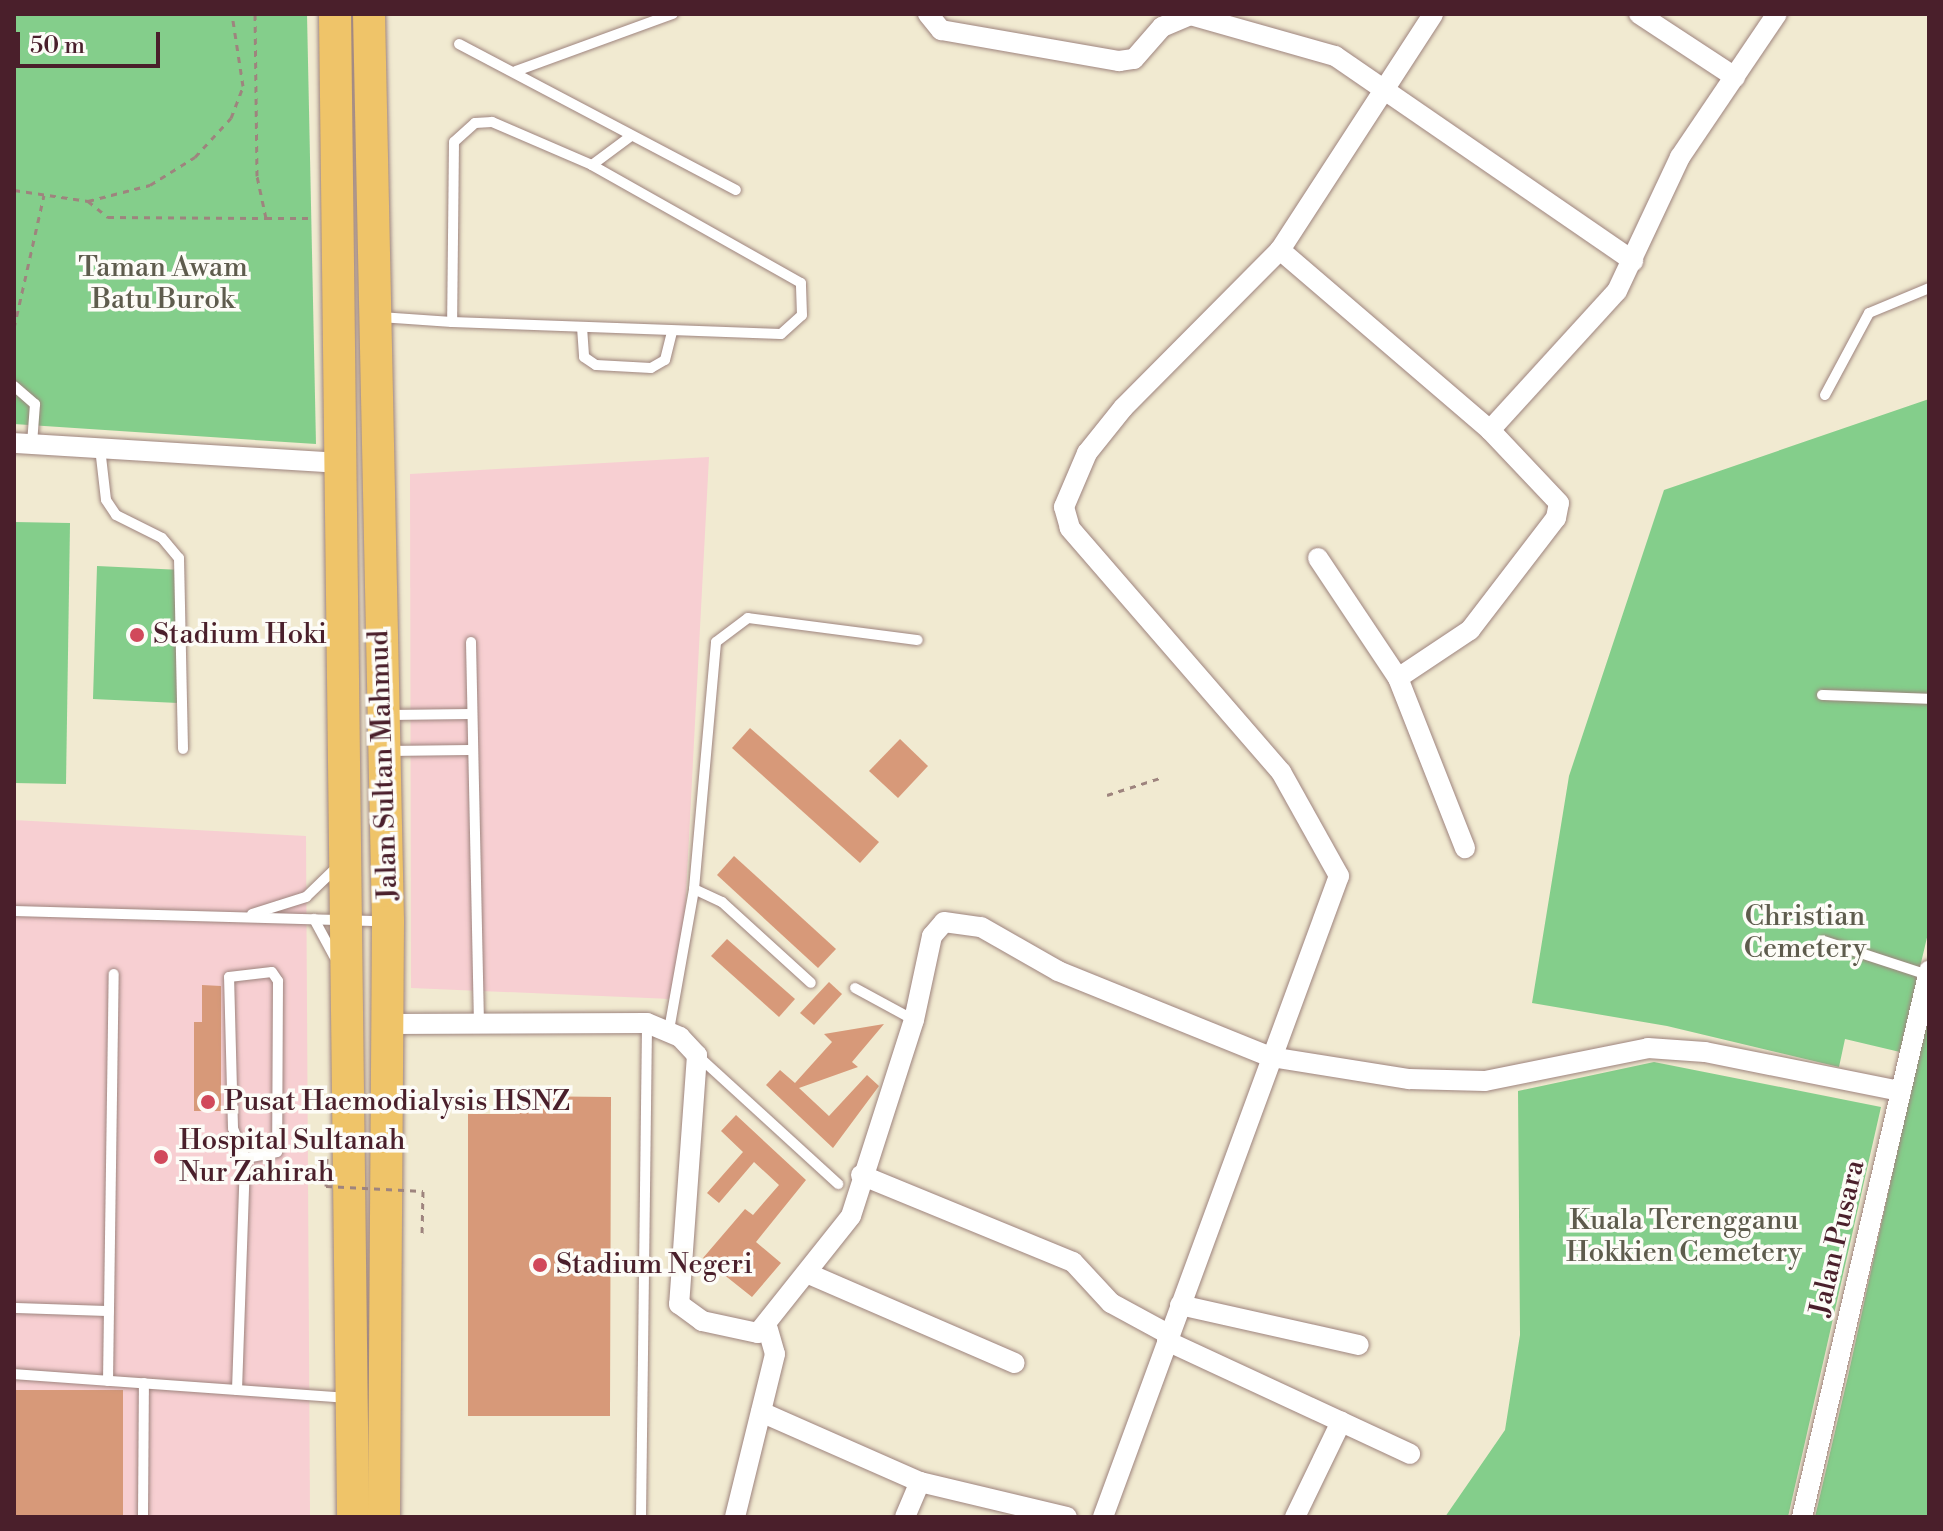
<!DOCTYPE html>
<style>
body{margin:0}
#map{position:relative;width:1943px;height:1531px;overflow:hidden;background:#f1ead1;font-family:"Libre Bodoni",serif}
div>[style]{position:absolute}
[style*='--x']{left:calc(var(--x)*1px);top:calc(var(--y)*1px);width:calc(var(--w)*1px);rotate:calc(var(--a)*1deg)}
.built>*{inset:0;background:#f7cfd2}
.green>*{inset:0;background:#84ce8b}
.building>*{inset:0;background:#d79979}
.path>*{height:3px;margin-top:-1.5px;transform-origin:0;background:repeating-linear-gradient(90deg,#9e847e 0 6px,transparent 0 12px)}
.roads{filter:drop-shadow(0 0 2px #9e847e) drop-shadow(0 0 2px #9e847e)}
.lane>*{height:10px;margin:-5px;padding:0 5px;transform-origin:5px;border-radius:5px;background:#fff}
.street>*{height:20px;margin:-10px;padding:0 10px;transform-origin:10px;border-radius:10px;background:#fff}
.primary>*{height:32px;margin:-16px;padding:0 16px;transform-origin:16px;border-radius:16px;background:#efc469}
.path-bridge>*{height:3px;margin-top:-1.5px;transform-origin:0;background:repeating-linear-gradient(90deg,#9e847e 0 6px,transparent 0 12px)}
.dots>*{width:22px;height:22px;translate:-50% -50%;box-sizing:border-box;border:4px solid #fdfcf7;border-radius:50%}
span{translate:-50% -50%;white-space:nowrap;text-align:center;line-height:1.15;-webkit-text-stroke:7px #fdfcf7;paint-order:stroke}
.park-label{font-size:28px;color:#5e5c4d}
.poi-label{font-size:28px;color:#4a1f2b}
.left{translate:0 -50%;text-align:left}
.street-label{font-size:28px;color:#4a1f2b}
.frame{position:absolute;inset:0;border:16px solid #4a1f2b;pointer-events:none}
.scale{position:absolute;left:16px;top:32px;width:144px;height:36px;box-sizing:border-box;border:4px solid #4a1f2b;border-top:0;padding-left:10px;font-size:24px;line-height:28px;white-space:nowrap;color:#4a1f2b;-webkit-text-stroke:6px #fdfcf7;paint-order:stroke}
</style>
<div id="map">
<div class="built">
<i style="clip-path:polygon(709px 457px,684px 932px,671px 999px,411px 988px,410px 474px)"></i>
<i style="clip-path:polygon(14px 820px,306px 836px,310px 1517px,14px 1517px)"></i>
</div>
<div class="green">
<i style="clip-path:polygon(14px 14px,307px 14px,316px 444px,14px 424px)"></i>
<i style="clip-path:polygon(1929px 399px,1929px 929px,1900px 1052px,1845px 1039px,1839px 1067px,1667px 1026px,1532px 1003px,1569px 776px,1664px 490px)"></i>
<i style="clip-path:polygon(14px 522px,70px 523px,66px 784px,14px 783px)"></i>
<i style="clip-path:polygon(97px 566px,182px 570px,178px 703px,93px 699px)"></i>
<i style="clip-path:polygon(1929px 1007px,1929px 1517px,1815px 1517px,1848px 1376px)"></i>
<i style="clip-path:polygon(1654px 1062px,1881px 1107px,1788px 1517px,1445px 1517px,1505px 1430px,1520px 1335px,1518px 1091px)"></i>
</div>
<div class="building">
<i style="clip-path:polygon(750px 728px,879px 842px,860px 863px,732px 748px)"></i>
<i style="clip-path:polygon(900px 739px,928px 766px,898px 798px,869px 771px)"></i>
<i style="clip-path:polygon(734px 856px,836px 949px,818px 968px,717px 875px)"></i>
<i style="clip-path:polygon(727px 939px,795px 999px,779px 1017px,711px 956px)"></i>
<i style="clip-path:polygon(829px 982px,842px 994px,814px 1025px,800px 1013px)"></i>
<i style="clip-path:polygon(202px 985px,221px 986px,221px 1111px,194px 1111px,194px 1022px,202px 1022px)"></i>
<i style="clip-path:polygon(884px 1024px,852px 1062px,858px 1067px,799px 1088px,829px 1116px,867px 1075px,879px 1086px,833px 1148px,766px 1085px,780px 1070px,795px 1083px,832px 1042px,824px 1034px)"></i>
<i style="clip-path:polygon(515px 1096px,611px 1097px,610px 1416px,468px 1416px,468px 1114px,515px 1114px)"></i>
<i style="clip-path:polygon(736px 1115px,806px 1180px,756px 1242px,781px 1263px,752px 1297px,703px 1258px,745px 1209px,753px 1215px,779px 1185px,754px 1162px,719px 1203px,707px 1193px,743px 1152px,721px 1131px)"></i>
<i style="clip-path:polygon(14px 1390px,123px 1390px,123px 1517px,14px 1517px)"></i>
</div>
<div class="path">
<i style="--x:14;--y:190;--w:75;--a:8.5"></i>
<i style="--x:88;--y:201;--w:64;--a:-14.5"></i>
<i style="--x:150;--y:185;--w:53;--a:-31.9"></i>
<i style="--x:195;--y:157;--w:53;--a:-47.3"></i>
<i style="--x:231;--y:118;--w:34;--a:-69"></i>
<i style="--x:243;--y:86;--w:73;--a:-98.7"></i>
<i style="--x:88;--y:201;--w:26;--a:39"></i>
<i style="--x:108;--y:217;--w:158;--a:0.4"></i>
<i style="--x:266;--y:218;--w:43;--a:-102.1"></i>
<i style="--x:257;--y:176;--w:162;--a:-90.7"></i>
<i style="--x:266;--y:218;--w:44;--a:0"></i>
<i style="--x:14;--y:328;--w:136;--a:-77.3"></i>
<i style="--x:1107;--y:795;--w:56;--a:-17.8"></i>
</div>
<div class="roads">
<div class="lane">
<i style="--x:459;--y:44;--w:313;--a:27.8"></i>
<i style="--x:516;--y:71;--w:167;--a:-20"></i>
<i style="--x:592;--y:165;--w:49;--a:-36.6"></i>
<i style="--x:380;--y:317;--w:72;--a:4"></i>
<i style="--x:452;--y:322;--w:329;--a:2.1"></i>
<i style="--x:781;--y:334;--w:28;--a:-42"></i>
<i style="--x:802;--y:315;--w:32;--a:-92"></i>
<i style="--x:801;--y:283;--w:240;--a:-150.6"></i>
<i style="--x:592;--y:165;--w:109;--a:-156.7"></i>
<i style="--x:492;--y:122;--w:17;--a:177"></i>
<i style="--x:475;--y:123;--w:28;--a:138"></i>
<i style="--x:454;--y:142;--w:180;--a:90.6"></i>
<i style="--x:582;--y:327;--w:30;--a:86"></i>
<i style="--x:584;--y:357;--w:14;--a:34"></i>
<i style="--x:596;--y:365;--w:55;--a:3.1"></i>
<i style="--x:651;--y:368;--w:16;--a:-30"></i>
<i style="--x:665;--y:360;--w:30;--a:-76"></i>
<i style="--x:14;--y:386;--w:28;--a:41"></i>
<i style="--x:35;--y:404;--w:40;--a:94.3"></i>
<i style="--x:1825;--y:395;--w:93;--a:-61.8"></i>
<i style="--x:1869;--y:313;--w:65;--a:-22.6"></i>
<i style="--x:100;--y:448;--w:52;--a:83.4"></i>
<i style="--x:106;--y:500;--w:18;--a:56"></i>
<i style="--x:116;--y:515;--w:51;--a:26.6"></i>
<i style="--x:162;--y:538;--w:26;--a:50"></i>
<i style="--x:179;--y:558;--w:191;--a:88.8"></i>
<i style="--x:471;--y:642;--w:382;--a:88.8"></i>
<i style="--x:1822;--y:695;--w:107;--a:2.1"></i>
<i style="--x:389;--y:715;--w:82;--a:-0.7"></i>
<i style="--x:388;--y:751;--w:82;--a:-0.7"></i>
<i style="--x:694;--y:889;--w:31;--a:25"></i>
<i style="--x:722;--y:902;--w:120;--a:42.3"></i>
<i style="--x:14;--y:911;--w:368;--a:1.6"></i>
<i style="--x:252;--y:914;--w:57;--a:-17.5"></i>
<i style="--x:306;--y:897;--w:43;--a:-44.1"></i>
<i style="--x:314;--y:919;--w:42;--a:61.6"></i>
<i style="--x:1824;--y:941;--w:109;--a:18.1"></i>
<i style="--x:855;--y:988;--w:67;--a:28.5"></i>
<i style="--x:669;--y:1030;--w:143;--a:-79.9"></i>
<i style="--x:694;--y:889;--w:248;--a:-84.9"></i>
<i style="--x:716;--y:642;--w:40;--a:-37"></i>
<i style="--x:748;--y:618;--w:171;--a:7.4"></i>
<i style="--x:698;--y:1056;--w:190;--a:42.4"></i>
<i style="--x:14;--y:1308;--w:95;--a:1.8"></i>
<i style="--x:14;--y:1374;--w:334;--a:4.1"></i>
<i style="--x:108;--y:1381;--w:407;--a:-89.2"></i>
<i style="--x:237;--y:1390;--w:232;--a:-88"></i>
<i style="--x:245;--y:1158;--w:32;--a:-112"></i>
<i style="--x:233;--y:1128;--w:151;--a:-91.5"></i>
<i style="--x:229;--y:977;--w:43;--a:-6.6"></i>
<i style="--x:272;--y:972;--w:11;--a:56"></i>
<i style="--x:278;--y:981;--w:171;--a:90.3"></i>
<i style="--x:277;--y:1152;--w:33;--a:169"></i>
<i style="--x:143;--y:1517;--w:134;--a:-89.6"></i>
<i style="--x:641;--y:1517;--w:494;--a:-89.3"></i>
</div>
<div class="street">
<i style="--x:928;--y:14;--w:21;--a:51"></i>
<i style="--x:941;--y:30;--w:181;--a:9.9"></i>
<i style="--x:1119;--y:61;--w:15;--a:-8"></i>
<i style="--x:1134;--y:59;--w:43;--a:-48.8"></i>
<i style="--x:1162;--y:27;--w:30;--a:-23"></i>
<i style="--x:1190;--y:15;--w:151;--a:15.8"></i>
<i style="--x:1335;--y:56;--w:362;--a:34.5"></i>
<i style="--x:1639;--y:14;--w:115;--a:33.3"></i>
<i style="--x:1490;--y:430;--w:188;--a:-47.6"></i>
<i style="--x:1617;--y:291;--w:148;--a:-64.8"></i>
<i style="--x:1680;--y:157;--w:173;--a:-55.9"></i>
<i style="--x:14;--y:443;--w:330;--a:3.5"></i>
<i style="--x:1318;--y:558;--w:144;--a:56.3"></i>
<i style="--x:1398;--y:678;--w:183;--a:68.5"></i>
<i style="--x:1398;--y:678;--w:87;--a:-33.7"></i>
<i style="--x:1470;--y:630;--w:141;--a:-52.5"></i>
<i style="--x:1556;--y:518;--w:15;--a:-79"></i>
<i style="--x:1559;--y:503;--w:100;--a:-133.4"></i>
<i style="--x:1490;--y:430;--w:277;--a:-139.4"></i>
<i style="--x:1280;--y:250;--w:281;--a:-57"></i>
<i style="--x:388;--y:1024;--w:259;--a:-0.2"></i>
<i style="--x:647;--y:1023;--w:36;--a:23"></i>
<i style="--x:680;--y:1037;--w:25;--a:47"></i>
<i style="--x:697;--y:1055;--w:250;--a:94.1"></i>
<i style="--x:679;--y:1304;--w:29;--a:36"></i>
<i style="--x:702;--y:1321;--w:57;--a:12.1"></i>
<i style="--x:758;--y:1333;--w:149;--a:-51.5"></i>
<i style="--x:851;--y:1216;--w:206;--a:-72.2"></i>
<i style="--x:914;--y:1020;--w:86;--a:-77.9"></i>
<i style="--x:932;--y:936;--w:18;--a:-49"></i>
<i style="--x:944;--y:922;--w:37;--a:8"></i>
<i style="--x:981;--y:927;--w:89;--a:29.7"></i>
<i style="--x:1058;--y:971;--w:230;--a:22"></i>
<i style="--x:1271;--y:1057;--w:140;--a:9.1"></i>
<i style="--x:1409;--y:1079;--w:76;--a:1.5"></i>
<i style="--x:1485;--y:1081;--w:166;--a:-11.4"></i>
<i style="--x:1648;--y:1048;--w:57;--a:4"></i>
<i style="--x:1705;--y:1052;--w:200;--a:11.3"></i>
<i style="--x:861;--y:1175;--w:229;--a:22.3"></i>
<i style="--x:1073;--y:1262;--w:56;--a:47.2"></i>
<i style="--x:1111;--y:1303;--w:67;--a:28.5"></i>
<i style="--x:809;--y:1274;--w:224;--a:23.4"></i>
<i style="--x:1180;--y:1305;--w:183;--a:12.6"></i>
<i style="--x:1167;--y:1341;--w:268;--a:24.9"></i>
<i style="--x:761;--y:1412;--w:174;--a:23.8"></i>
<i style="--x:920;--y:1482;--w:151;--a:13.4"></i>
<i style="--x:735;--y:1517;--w:168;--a:-76.2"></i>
<i style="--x:775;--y:1354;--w:26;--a:-106"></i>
<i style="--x:905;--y:1517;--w:38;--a:-67"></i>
<i style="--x:1103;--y:1517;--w:683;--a:-69.79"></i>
<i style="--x:1339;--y:876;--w:119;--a:-119.1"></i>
<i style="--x:1281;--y:772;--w:323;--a:-130.9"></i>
<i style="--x:1070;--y:528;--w:22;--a:-106"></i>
<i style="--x:1064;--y:507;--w:59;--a:-66.9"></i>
<i style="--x:1087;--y:453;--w:58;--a:-51.3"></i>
<i style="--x:1123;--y:408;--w:223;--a:-45.2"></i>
<i style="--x:1295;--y:1517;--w:106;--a:-64.2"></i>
<i style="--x:1802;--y:1517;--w:561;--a:-76.91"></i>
</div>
<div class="primary">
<i style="--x:335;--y:14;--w:1503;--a:89.31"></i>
<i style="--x:369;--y:14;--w:908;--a:88.8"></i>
<i style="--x:388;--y:922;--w:595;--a:90.39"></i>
</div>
</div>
<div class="path-bridge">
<i style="--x:327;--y:1158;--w:28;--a:92"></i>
<i style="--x:326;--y:1186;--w:97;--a:3"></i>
<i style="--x:423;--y:1191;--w:43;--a:91.3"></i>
</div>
<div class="dots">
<i style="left:137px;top:635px;background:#d1495b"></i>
<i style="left:208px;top:1102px;background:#d1495b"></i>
<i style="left:161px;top:1157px;background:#d1495b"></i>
<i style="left:540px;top:1265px;background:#d1495b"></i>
</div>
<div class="park-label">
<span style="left:163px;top:284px">Taman Awam<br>Batu Burok</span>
<span style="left:1805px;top:933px">Christian<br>Cemetery</span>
<span style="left:1684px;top:1237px">Kuala Terengganu<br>Hokkien Cemetery</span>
</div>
<div class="poi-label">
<span class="left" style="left:153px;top:635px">Stadium Hoki</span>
<span class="left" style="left:224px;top:1102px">Pusat Haemodialysis HSNZ</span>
<span class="left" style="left:179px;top:1157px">Hospital Sultanah<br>Nur Zahirah</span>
<span class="left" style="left:556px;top:1265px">Stadium Negeri</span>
</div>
<div class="street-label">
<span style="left:384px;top:765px;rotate:-92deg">Jalan Sultan Mahmud</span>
<span style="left:1838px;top:1238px;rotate:-77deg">Jalan Pusara</span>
</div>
<div class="frame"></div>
<div class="scale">50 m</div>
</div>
